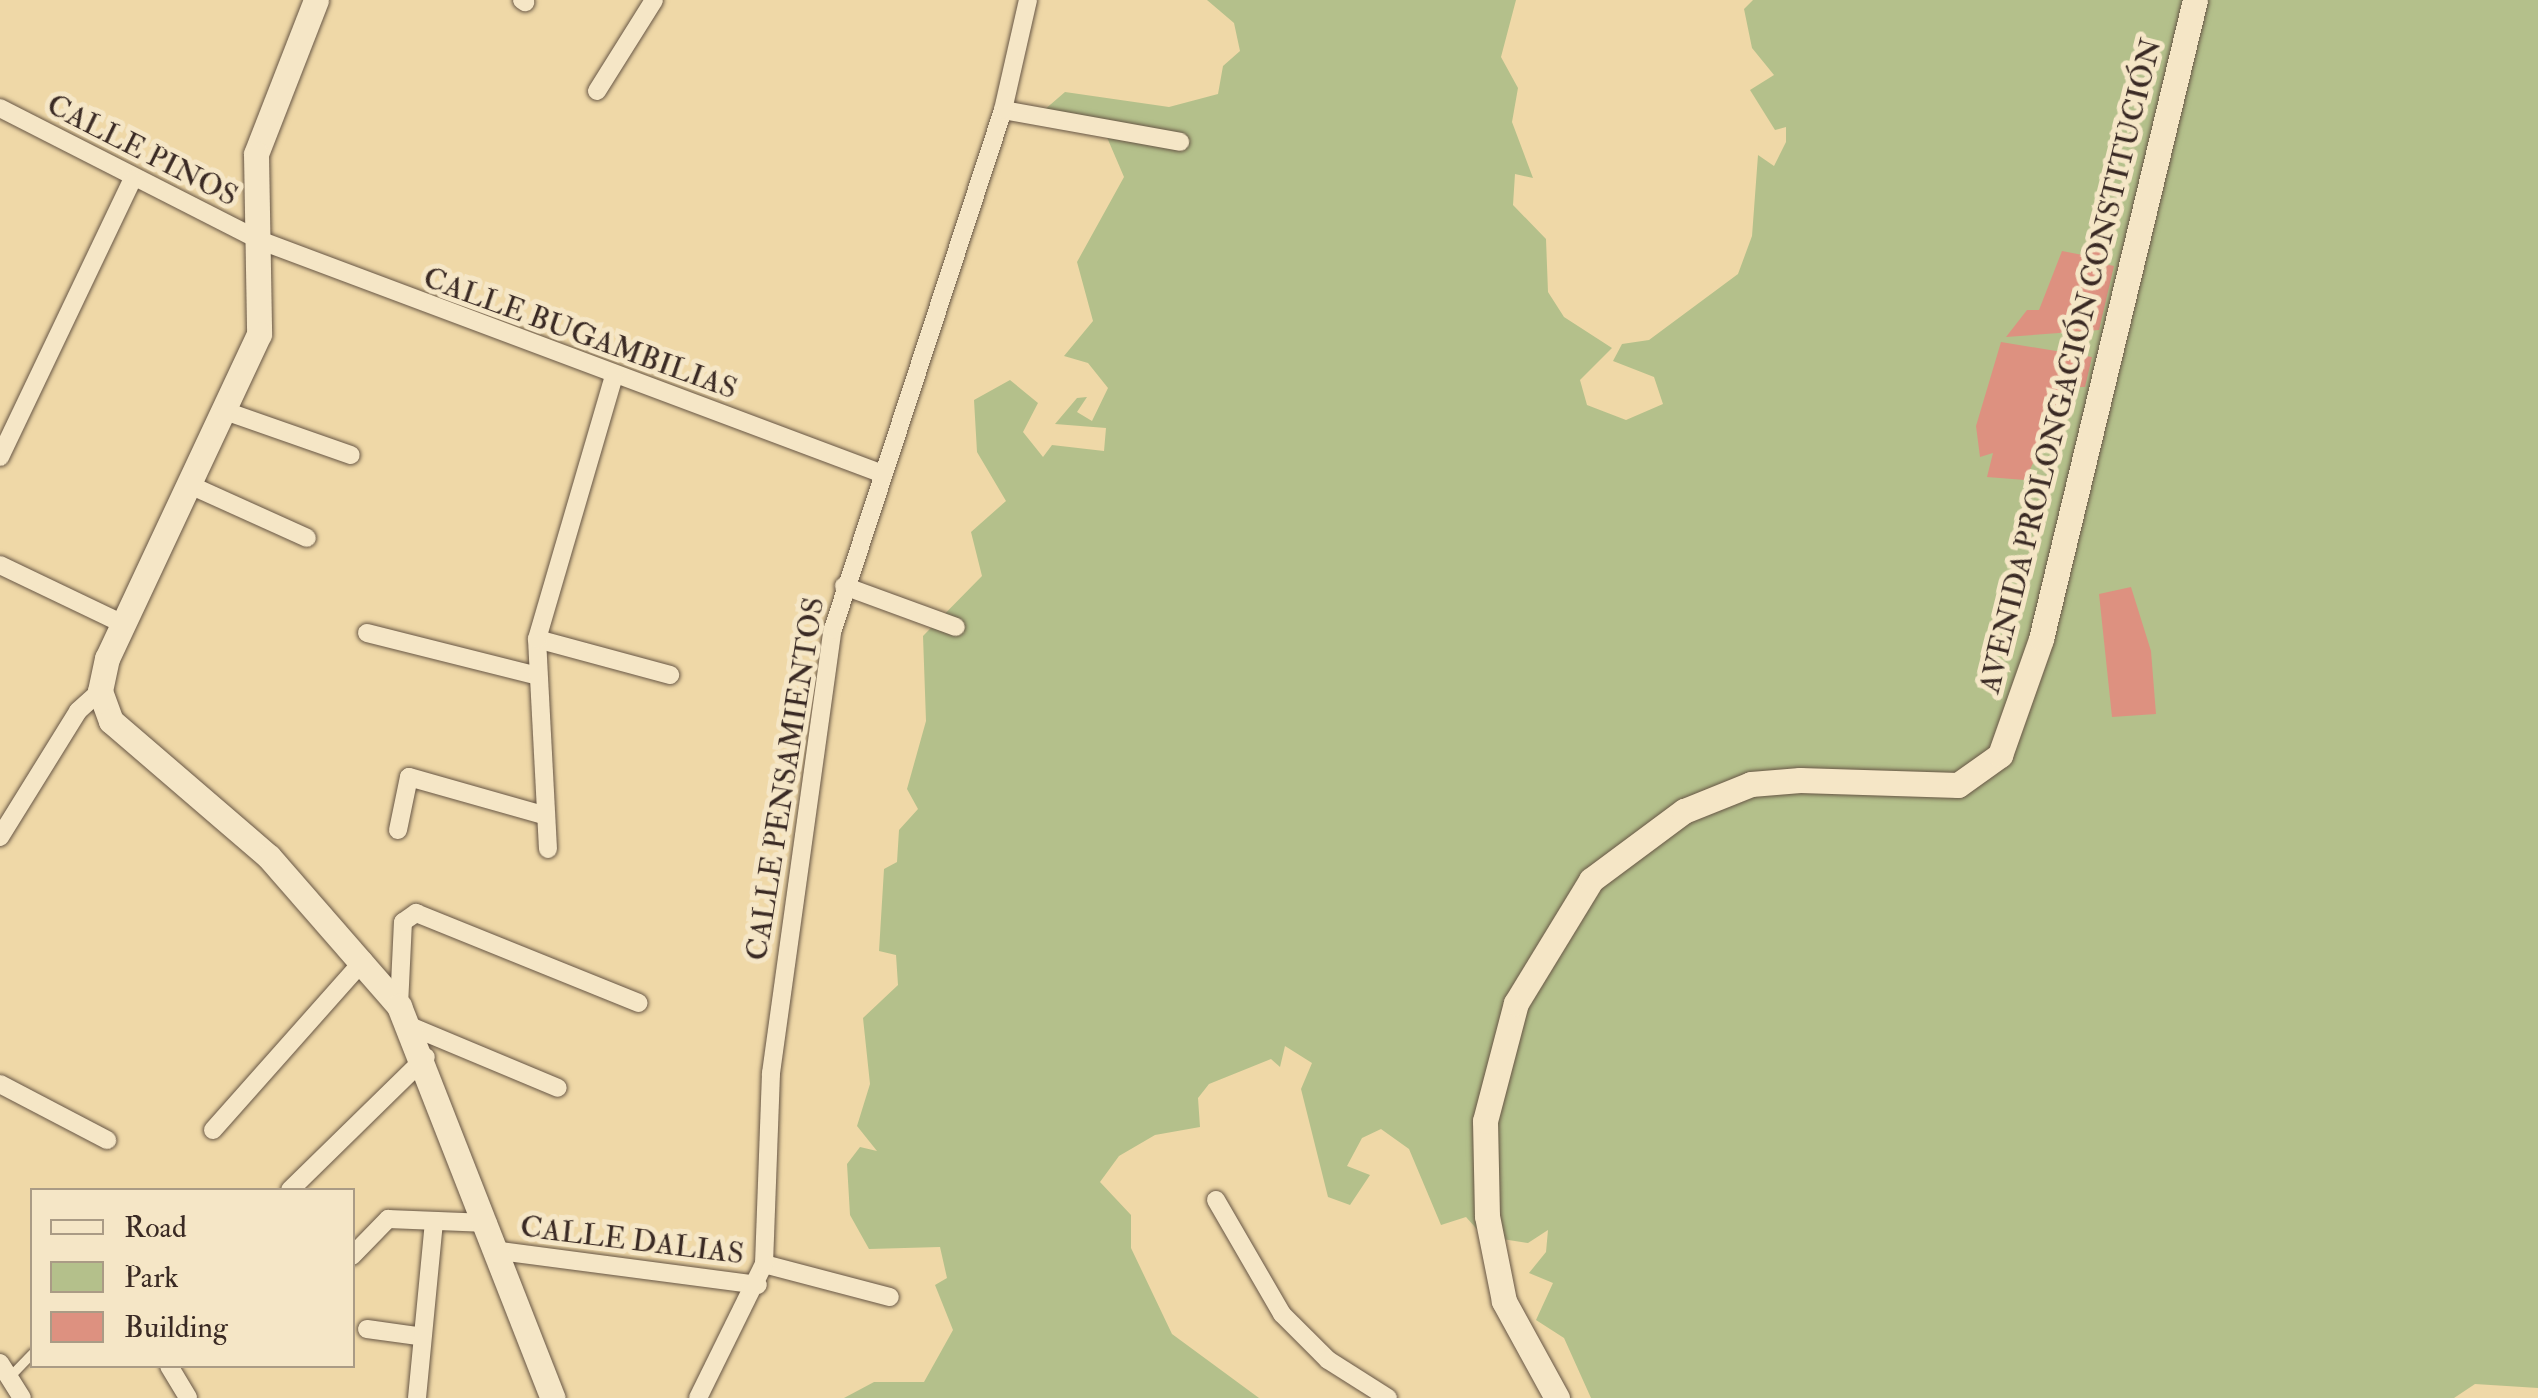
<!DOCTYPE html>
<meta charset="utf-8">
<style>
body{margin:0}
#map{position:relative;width:2538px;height:1398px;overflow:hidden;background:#efd8a7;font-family:"IM FELL Double Pica",serif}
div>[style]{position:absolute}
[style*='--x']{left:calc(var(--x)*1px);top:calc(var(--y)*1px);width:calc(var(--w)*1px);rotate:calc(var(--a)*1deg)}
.green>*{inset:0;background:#b4c08b}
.building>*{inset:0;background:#dd9180}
.roads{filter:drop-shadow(0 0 2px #675645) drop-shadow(0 0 2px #675645)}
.service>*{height:9px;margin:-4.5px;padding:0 4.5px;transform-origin:4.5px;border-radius:4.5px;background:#f5e6c6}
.minor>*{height:18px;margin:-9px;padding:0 9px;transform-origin:9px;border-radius:9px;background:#f5e6c6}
.secondary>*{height:25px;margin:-12.5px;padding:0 12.5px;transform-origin:12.5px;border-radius:12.5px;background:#f5e6c6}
span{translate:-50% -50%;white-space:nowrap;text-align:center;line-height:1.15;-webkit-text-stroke:10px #f5e6c6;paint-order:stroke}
.street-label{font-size:30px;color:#3a2a24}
.legend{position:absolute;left:30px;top:1188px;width:325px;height:180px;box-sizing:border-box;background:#f5e6c6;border:2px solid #aa9b85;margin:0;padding:12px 18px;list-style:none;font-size:30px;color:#3a2a24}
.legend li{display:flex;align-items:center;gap:20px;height:50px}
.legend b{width:50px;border:2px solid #aa9b85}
</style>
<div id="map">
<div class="green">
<i style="clip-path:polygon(1207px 0,1516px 0,1501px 57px,1518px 88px,1512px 122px,1533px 178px,1515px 174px,1513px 205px,1546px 239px,1548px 292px,1564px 317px,1612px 348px,1580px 380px,1587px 405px,1626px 420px,1663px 404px,1654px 377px,1613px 361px,1622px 344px,1649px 340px,1738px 274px,1752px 236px,1758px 155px,1774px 166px,1786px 142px,1786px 127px,1775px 130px,1750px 90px,1774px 75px,1752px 48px,1744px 9px,1753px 0,2538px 0,2538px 1388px,2475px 1384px,2454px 1398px,1591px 1398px,1564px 1338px,1536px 1320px,1553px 1283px,1529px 1273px,1546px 1252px,1548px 1230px,1528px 1243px,1483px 1236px,1466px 1217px,1441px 1225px,1409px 1149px,1381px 1129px,1362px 1138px,1347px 1166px,1370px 1175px,1350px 1205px,1328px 1197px,1301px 1089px,1312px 1063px,1285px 1046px,1280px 1067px,1271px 1059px,1209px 1084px,1198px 1098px,1200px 1127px,1155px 1135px,1119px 1156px,1100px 1182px,1131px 1215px,1131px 1248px,1172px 1334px,1259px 1398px,844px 1398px,874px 1382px,924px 1382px,953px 1330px,935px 1285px,947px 1278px,940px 1247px,869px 1249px,850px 1215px,847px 1164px,860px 1147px,877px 1151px,857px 1126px,870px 1084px,863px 1018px,898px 985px,896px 955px,879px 951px,884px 869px,897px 862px,899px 830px,918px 809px,907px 789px,926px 721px,923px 636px,982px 576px,971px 532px,1006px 501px,977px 452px,974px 400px,1010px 380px,1038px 403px,1023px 432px,1043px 457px,1052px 445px,1104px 451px,1106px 428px,1055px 424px,1077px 398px,1087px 397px,1077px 412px,1092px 421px,1108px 388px,1088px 363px,1064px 356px,1093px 321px,1077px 262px,1124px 177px,1106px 135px,1043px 111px,1065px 92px,1169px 107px,1218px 94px,1223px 66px,1240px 51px,1234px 23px)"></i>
</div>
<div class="building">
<i style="clip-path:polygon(2092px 237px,2109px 237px,2105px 264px,2114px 266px,2099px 330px,2006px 337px,2027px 310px,2039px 310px,2062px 251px,2088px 256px)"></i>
<i style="clip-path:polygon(2001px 342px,2092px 357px,2085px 387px,2069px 387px,2025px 480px,1987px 477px,1993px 453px,1980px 457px,1976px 426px)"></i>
<i style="clip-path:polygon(2131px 587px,2151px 651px,2156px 714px,2112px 717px,2099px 594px)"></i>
</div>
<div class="roads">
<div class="service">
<i style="--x:8;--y:1378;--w:35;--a:-46"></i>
</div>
<div class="minor">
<i style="--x:522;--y:0;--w:4;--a:34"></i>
<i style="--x:597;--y:91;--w:107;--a:-57.9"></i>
<i style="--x:0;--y:108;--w:291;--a:27"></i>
<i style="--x:259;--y:240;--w:666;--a:20.56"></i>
<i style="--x:1003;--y:110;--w:180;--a:10.2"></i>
<i style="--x:228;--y:412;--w:130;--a:19.3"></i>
<i style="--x:0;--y:457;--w:307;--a:-64.5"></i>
<i style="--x:192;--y:486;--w:126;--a:24.3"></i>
<i style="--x:0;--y:565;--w:139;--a:25.6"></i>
<i style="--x:844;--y:586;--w:119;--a:20.1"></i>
<i style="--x:367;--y:633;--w:176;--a:14.1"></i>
<i style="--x:537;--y:639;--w:138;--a:15.1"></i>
<i style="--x:398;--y:830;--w:54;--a:-78.3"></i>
<i style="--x:409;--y:777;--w:139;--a:15.8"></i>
<i style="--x:0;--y:837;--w:148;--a:-58.2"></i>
<i style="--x:78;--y:711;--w:30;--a:-42"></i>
<i style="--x:548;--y:849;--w:210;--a:-93"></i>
<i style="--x:537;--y:639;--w:275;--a:-73.7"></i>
<i style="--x:399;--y:1006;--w:84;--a:-87.3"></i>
<i style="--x:403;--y:922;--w:16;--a:-35"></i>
<i style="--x:416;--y:913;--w:240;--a:22"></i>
<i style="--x:410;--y:1026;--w:160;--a:22.7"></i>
<i style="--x:0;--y:1084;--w:121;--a:27.6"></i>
<i style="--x:213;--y:1130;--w:227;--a:-48.4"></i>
<i style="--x:290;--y:1190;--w:190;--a:-44.4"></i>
<i style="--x:1216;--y:1200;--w:132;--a:59.9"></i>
<i style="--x:1282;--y:1314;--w:65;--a:45"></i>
<i style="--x:1328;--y:1360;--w:71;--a:32.3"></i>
<i style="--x:500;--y:1251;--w:260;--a:7.5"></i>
<i style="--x:352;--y:1256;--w:52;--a:-45.8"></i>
<i style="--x:388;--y:1219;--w:100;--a:2.3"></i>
<i style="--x:764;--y:1264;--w:130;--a:14.7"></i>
<i style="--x:367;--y:1329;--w:50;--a:8"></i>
<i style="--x:0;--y:1363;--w:41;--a:57.8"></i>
<i style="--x:169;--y:1366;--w:37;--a:59"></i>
<i style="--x:417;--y:1398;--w:177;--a:-84.5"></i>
<i style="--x:698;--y:1398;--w:149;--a:-63.8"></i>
<i style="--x:764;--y:1264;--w:191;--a:-87.9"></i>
<i style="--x:771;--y:1073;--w:448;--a:-82.1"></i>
<i style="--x:833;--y:629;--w:546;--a:-71.86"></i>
<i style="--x:1003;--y:110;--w:113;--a:-77.2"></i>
</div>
<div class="secondary">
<i style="--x:316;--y:0;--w:165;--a:111.3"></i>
<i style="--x:256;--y:154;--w:180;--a:89"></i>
<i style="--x:259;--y:334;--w:358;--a:115.1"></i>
<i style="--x:107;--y:658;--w:34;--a:102"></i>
<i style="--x:100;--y:691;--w:32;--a:70"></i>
<i style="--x:111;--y:721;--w:208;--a:40.7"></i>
<i style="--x:269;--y:857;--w:198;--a:48.9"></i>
<i style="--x:399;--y:1006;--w:421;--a:68.6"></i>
<i style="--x:1557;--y:1398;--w:111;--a:-118.7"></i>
<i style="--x:1504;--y:1301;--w:87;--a:-101.3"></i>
<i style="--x:1487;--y:1216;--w:95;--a:-91.2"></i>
<i style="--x:1485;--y:1121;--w:122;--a:-75.3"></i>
<i style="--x:1516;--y:1003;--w:144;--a:-58.6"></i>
<i style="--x:1591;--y:880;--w:116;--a:-36.6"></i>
<i style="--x:1684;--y:811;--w:72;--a:-21.9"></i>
<i style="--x:1751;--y:784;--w:49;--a:-4.7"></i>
<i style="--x:1800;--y:780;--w:158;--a:1.8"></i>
<i style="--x:1958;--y:785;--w:52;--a:-35.5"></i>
<i style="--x:2000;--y:755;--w:123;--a:-70.5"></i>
<i style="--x:2041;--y:639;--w:657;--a:-76.45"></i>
</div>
</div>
<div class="street-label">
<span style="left:142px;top:151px;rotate:27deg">CALLE PINOS</span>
<span style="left:580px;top:334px;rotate:20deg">CALLE BUGAMBILIAS</span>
<span style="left:2071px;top:366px;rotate:-76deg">AVENIDA PROLONGACIÓN CONSTITUCIÓN</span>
<span style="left:786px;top:779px;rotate:-81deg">CALLE PENSAMIENTOS</span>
<span style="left:632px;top:1241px;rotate:7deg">CALLE DALIAS</span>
</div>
<ul class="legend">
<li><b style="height:12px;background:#f5e6c6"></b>Road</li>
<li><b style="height:28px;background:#b4c08b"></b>Park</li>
<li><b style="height:28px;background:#dd9180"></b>Building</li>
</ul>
</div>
